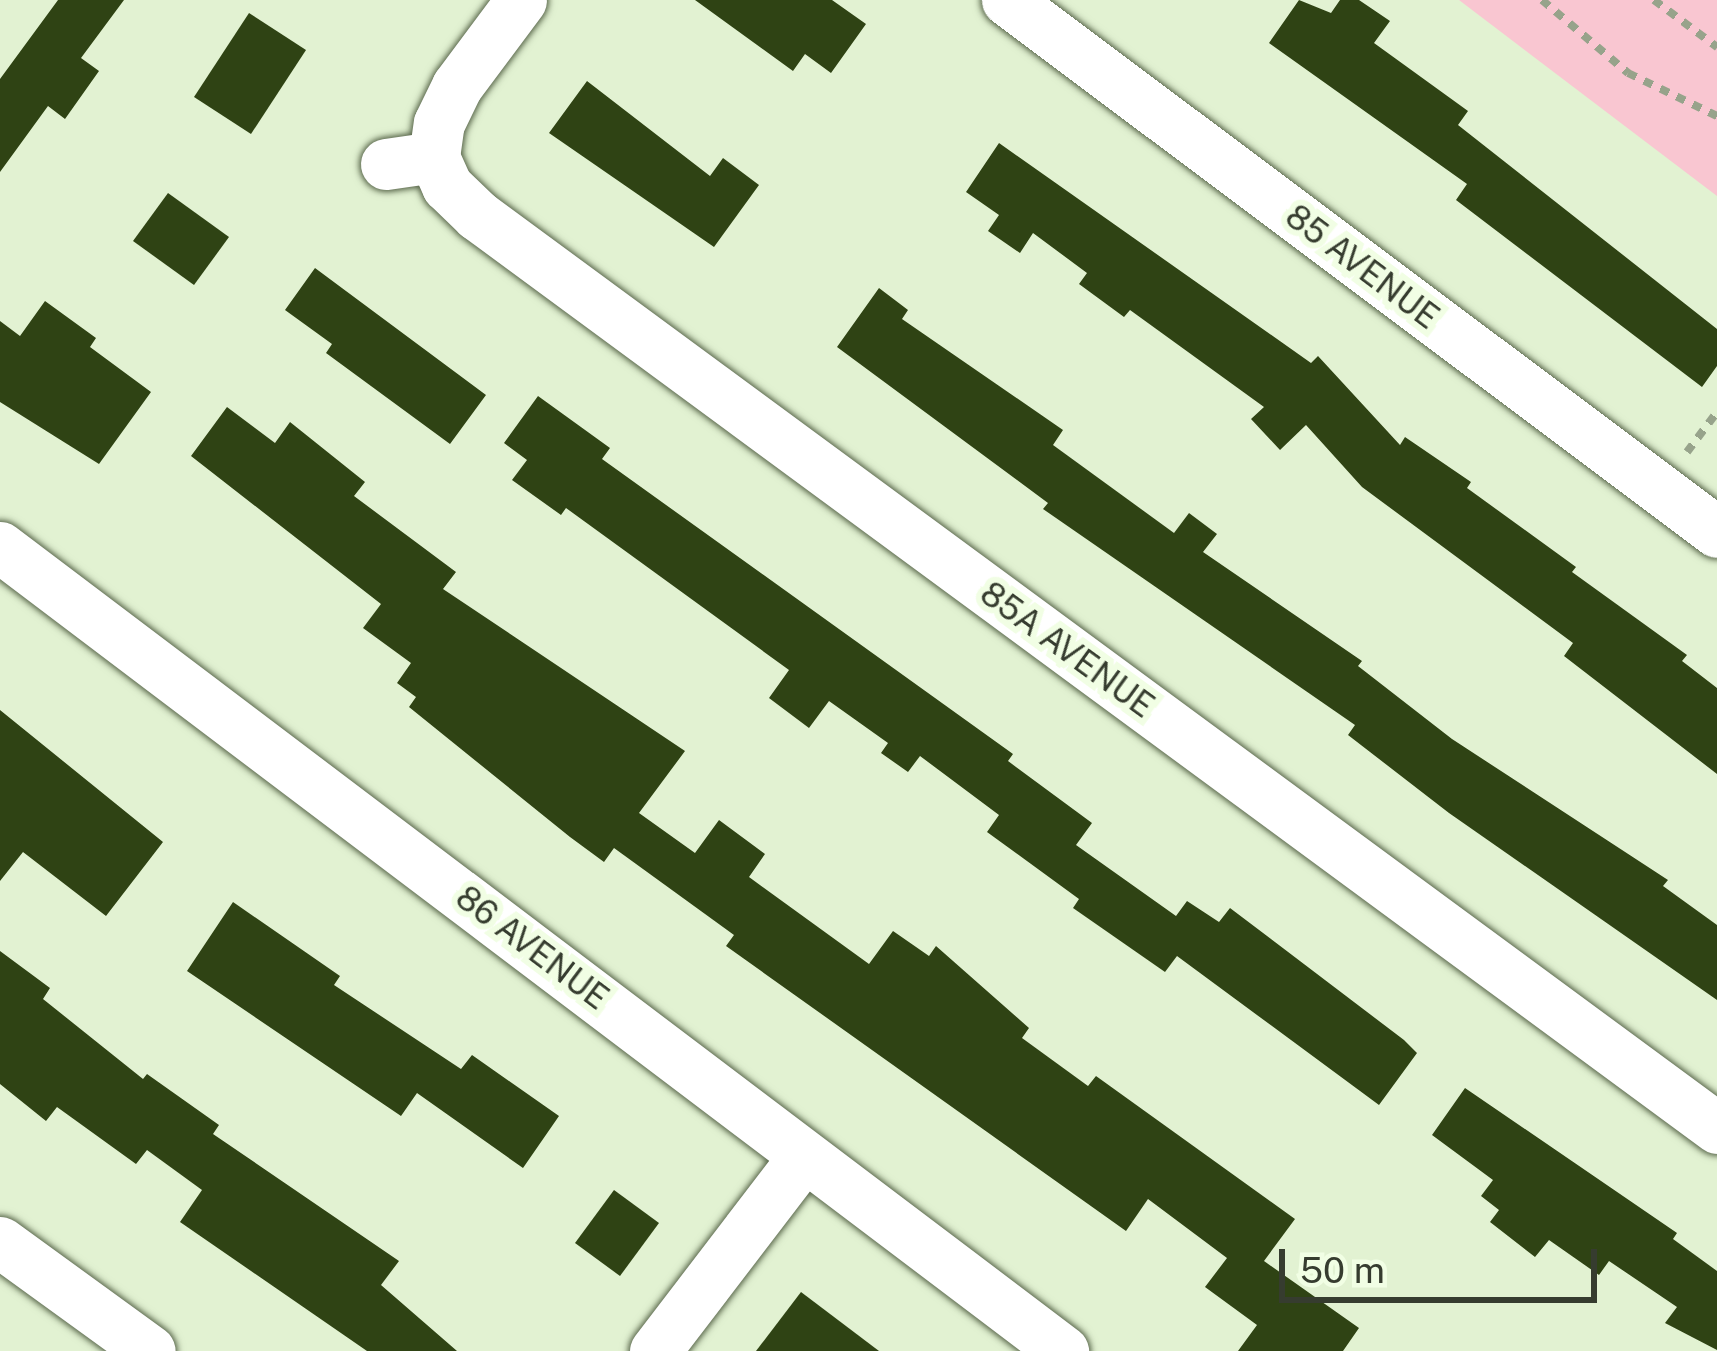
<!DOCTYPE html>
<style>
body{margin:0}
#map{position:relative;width:1717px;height:1351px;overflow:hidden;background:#e2f2d2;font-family:"Public Sans",sans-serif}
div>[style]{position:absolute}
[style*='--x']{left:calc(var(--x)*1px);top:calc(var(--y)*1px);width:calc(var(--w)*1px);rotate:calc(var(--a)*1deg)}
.green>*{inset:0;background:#f9c6d1}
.building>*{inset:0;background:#2f4314}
.path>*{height:8px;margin-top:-4px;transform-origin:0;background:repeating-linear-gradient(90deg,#97a38b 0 9px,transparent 0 18px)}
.roads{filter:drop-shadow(0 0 3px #5b694d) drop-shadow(0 0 3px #5b694d)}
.minor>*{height:51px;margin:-25.5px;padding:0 25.5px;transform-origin:25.5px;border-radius:25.5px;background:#fff}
span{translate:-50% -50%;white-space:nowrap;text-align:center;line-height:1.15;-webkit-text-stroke:12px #f1fee4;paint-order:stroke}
.street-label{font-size:33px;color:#363c2f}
.scale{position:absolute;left:1279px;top:1249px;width:318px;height:54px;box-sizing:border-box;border:6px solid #363c2f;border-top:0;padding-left:15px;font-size:36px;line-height:42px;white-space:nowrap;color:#363c2f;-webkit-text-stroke:9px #f1fee4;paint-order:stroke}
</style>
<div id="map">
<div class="green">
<i style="clip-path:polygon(1459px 0,1717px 0,1717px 196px)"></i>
</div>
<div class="building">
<i style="clip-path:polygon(58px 0,124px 0,81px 58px,99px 71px,65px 119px,48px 106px,0 172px,0 79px)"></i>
<i style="clip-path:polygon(695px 0,832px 0,866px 24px,831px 73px,805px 54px,793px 71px)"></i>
<i style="clip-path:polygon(1299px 0,1331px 13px,1340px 0,1359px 0,1390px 21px,1374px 43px,1468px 111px,1458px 125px,1717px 329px,1717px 366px,1702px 387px,1456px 200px,1467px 184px,1269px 43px)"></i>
<i style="clip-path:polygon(249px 13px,306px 50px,251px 134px,194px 97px)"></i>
<i style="clip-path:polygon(587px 81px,710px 176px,723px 158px,759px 185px,714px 247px,549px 133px)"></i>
<i style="clip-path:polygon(999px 143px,1311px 363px,1318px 356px,1400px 445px,1405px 437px,1471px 482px,1467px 488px,1576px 567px,1572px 572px,1687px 655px,1682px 661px,1717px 688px,1717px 774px,1564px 656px,1573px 643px,1362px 487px,1306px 425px,1280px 450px,1251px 419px,1264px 407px,1130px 310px,1124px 317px,1079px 284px,1087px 273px,1033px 233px,1020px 253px,988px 231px,999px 215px,966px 192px)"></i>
<i style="clip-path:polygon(168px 193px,229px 237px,194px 285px,133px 241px)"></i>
<i style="clip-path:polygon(315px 268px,486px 395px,450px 444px,326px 353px,332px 344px,285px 310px)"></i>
<i style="clip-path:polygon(879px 288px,908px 310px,902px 319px,1063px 430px,1053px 445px,1174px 533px,1189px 513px,1217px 534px,1203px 552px,1362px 661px,1358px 666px,1452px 739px,1668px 880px,1663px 886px,1717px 925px,1717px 1000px,1449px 813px,1348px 735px,1355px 725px,1043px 509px,1048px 503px,837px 347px)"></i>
<i style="clip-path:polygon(45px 301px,96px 338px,90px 347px,151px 392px,99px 464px,0 402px,0 321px,20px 336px)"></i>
<i style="clip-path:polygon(538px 396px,610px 448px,602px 459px,1013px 754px,1008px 761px,1092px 823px,1076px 845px,1176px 916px,1187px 901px,1219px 922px,1230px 908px,1404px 1040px,1417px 1053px,1379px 1105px,1177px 956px,1165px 972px,1073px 908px,1079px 899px,987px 832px,999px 815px,920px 756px,908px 772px,881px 753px,888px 743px,829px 701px,809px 728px,769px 698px,789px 670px,566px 508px,561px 515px,512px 480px,527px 460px,504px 443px)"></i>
<i style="clip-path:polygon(227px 407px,275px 443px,290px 422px,365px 482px,354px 496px,456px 572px,443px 589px,685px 751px,639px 813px,695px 853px,719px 820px,765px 854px,749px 877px,869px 964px,893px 931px,929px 956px,936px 946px,1029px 1028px,1022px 1038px,1088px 1086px,1096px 1076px,1295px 1219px,1264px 1261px,1359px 1328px,1343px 1351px,1238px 1351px,1257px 1325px,1205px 1287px,1227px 1258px,1148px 1199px,1126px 1231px,726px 946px,734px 935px,614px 848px,604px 862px,570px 837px,409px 707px,416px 697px,397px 683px,411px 663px,363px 628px,381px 604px,191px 456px)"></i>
<i style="clip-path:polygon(0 710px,163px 842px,106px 916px,23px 852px,0 881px)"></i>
<i style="clip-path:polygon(233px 902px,340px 976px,334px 985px,461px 1069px,472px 1055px,559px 1116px,523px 1168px,417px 1093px,401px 1116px,187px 971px)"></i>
<i style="clip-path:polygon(0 951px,50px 988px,43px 999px,143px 1079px,147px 1074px,219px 1125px,213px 1134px,399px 1261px,381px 1285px,457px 1351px,367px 1351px,180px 1222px,202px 1190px,147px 1150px,136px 1164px,57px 1107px,46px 1121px,0 1084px)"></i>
<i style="clip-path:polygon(1465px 1088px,1677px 1233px,1673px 1239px,1717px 1271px,1717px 1350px,1665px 1323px,1677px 1307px,1609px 1261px,1599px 1275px,1549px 1240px,1535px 1257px,1490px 1222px,1499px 1210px,1481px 1196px,1493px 1180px,1432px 1135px)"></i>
<i style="clip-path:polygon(614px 1190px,659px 1223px,620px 1276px,575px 1243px)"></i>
<i style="clip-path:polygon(801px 1292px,879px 1351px,756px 1351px)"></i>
</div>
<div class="path">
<i style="--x:1542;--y:0;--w:113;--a:40.3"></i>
<i style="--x:1628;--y:73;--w:99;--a:25.8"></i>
<i style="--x:1654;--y:0;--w:79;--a:36.7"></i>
<i style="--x:1687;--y:452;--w:50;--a:-53.1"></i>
</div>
<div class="roads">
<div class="minor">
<i style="--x:1007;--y:0;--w:887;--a:36.84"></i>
<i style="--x:434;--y:157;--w:32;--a:66"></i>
<i style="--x:447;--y:186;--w:42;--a:44"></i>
<i style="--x:477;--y:215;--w:1540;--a:36.36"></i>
<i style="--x:386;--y:164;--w:49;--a:-8.3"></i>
<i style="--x:434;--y:157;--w:34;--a:-82"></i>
<i style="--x:439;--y:123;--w:41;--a:-64.1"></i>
<i style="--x:457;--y:86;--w:107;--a:-53.3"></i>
<i style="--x:0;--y:547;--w:1333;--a:37.1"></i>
<i style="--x:0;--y:1242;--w:185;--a:36"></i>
<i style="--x:655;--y:1351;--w:245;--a:-52.6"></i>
</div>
</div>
<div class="street-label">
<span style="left:1362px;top:267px;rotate:37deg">85 AVENUE</span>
<span style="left:1067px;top:650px;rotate:36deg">85A AVENUE</span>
<span style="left:532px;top:948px;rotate:37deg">86 AVENUE</span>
</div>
<div class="scale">50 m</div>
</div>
